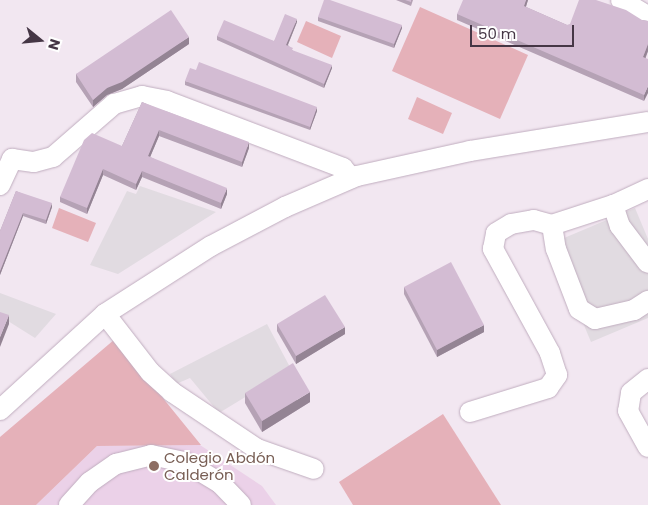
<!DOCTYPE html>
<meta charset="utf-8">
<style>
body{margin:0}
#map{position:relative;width:648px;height:505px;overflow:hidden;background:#f2e7f1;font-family:Poppins,sans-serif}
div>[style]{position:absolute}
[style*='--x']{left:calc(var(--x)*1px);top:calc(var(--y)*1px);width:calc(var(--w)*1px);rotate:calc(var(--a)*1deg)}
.education>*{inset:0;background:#ebd1e8}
.green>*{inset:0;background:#e5b1b9}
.parking>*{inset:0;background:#e1dbe1}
.roads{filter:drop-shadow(0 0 1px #c0adbf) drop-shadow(0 0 1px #c0adbf)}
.minor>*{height:20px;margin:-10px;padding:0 10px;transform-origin:10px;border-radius:10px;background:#fff}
.wall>*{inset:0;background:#b5a2b5}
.shaded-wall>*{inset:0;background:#948494}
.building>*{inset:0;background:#d3bcd3}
.dots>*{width:14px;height:14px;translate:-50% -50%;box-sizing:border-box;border:2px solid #fff;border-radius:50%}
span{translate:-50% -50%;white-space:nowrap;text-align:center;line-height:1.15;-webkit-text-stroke:4px #fff;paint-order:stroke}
.education-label{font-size:15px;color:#785e54}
.left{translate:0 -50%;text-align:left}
.north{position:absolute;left:15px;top:15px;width:50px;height:50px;-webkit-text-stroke:4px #fff;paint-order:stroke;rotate:107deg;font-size:14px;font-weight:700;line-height:20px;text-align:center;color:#453645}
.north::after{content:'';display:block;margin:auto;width:18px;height:22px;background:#453645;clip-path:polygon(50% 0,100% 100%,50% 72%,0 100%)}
.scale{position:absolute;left:470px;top:25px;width:104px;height:22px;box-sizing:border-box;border:2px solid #453645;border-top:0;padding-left:6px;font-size:15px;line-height:18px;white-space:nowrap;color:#453645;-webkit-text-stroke:4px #fff;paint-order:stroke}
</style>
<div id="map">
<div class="education">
<i style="clip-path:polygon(200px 445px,262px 486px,276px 505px,36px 505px,97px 446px)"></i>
</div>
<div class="green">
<i style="clip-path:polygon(420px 7px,528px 55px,500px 119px,392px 71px)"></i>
<i style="clip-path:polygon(306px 21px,341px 36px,332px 58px,297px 42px)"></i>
<i style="clip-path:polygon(417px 97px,452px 113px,443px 134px,408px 119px)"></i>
<i style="clip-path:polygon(59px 208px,96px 223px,88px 242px,52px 228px)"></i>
<i style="clip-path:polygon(115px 339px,201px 445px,97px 446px,36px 505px,0 505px,0 437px)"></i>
<i style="clip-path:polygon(443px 414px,501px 505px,353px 505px,339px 482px)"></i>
</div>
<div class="parking">
<i style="clip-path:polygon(140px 186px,216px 212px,118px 274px,90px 265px,127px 191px,136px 194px)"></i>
<i style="clip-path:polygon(635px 208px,648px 239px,648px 318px,591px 342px,550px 244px)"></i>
<i style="clip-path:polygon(0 293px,56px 314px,35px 338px,0 316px)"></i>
<i style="clip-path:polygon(267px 324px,291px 369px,219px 413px,190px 378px,176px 384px,170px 374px)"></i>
</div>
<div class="roads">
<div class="minor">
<i style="--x:621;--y:0;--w:31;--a:31"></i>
<i style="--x:0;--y:185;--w:29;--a:-65"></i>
<i style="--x:12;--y:159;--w:22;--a:8"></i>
<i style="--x:34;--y:162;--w:20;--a:-15"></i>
<i style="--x:53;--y:157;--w:81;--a:-41"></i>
<i style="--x:114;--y:104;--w:29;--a:-16"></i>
<i style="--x:142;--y:96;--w:25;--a:11"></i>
<i style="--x:167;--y:101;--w:188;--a:20.8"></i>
<i style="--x:343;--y:168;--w:13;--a:51"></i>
<i style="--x:648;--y:189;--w:38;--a:155"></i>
<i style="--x:613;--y:205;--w:22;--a:72"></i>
<i style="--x:620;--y:226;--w:46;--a:52.9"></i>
<i style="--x:552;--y:225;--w:64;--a:-18.2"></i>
<i style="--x:105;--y:314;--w:73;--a:52.2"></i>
<i style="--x:150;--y:372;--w:30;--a:42"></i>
<i style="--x:172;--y:392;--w:102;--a:33.8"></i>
<i style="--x:257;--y:449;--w:60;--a:19.3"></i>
<i style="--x:648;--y:379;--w:22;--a:141"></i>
<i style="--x:631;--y:393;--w:18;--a:99"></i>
<i style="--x:628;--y:411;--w:41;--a:60.9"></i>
<i style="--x:0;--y:410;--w:142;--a:-42.4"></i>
<i style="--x:105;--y:314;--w:126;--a:-32.7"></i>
<i style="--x:211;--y:246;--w:84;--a:-27.8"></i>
<i style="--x:285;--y:207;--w:78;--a:-23.3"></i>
<i style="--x:357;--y:176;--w:116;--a:-12.5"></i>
<i style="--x:470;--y:151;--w:180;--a:-9.3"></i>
<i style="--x:470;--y:412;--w:82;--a:-17.1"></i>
<i style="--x:548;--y:388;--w:16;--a:-55"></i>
<i style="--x:557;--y:375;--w:23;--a:-108"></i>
<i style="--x:550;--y:353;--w:119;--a:-118.7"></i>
<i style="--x:493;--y:249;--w:16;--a:-79"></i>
<i style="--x:496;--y:233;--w:17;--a:-31"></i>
<i style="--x:511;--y:224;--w:23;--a:-10"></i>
<i style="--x:534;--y:220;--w:19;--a:16"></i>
<i style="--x:552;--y:225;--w:24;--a:81"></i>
<i style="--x:556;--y:249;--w:64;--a:69"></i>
<i style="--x:579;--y:309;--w:19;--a:32"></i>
<i style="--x:595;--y:319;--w:40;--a:-13"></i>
<i style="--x:634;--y:310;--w:17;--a:-33"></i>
<i style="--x:69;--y:505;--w:31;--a:-48"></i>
<i style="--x:90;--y:482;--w:32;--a:-35"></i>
<i style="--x:116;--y:464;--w:36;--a:-14"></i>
<i style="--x:151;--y:455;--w:35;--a:12"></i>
<i style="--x:185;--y:462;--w:41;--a:31"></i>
<i style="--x:220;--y:483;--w:30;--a:46"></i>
</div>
</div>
<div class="wall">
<i style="clip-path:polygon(396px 0,413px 0,411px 6px)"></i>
<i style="clip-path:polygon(528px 0,526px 7px,567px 25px,642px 20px,648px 21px,648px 51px,646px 57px,644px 101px,457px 20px,457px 14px)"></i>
<i style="clip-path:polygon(318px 17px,402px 28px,394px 48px,318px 21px)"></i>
<i style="clip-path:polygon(297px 22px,288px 45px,293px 51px,332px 68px,324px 88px,217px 40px,217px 36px,274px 41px)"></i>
<i style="clip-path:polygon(189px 44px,122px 89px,107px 95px,93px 107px,76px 82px,76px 74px)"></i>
<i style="clip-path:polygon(185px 81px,317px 111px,310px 130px,185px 85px)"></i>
<i style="clip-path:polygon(142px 102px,249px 148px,242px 167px,159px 136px,150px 157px,227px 194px,221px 209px,142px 177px,136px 190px,103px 175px,87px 214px,60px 202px,60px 197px,122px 146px)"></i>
<i style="clip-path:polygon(16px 191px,52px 207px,46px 224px,23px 216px,0 275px,0 231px)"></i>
<i style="clip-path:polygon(404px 287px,484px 332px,437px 357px,404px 294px)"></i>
<i style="clip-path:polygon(277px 324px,345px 334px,296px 364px,277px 331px)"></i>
<i style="clip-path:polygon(245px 393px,310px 402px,262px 432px,245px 403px)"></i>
</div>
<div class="shaded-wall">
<i style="clip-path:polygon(526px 0,528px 0,524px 12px,524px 6px)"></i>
<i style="clip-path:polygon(297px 19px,297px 22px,286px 49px,286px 45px)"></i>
<i style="clip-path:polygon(402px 25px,402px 28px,394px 48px,394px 44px)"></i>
<i style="clip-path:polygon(189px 37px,189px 44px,122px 89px,107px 95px,93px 107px,93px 100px,107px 88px)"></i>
<i style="clip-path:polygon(648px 44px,648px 51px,643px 63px,643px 57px)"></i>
<i style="clip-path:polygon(332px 65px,332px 68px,324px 88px,324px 84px)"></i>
<i style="clip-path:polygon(648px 86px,648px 93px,644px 101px,644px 95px)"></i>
<i style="clip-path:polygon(317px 107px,317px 111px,310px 130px,310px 127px)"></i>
<i style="clip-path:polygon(159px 130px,159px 136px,148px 162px,148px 156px)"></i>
<i style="clip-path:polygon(249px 142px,249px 148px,242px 167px,242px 162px)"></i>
<i style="clip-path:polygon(103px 169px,103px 175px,87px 214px,87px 208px)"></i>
<i style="clip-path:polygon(142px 171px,142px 177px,136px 190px,136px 184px)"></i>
<i style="clip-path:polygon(227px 188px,227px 194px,221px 209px,221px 203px)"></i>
<i style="clip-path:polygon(52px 203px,52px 207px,46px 224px,46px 220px)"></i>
<i style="clip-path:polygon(23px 213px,23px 216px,0 275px,0 271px)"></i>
<i style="clip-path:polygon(9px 315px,9px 324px,0 347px,0 337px)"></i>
<i style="clip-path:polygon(484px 325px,484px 332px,437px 357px,437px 350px)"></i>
<i style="clip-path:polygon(345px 327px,345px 334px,296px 364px,296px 356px)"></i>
<i style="clip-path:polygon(310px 392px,310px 402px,262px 432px,262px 421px)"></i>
</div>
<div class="building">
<i style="clip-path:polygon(324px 0,330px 0,402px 25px,394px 44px,318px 17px)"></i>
<i style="clip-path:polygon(405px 0,411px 0,411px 2px)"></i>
<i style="clip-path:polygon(463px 0,526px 0,524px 6px,567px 25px,570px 24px,579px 0,596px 0,626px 10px,642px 20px,648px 21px,648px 44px,643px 57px,648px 59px,648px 86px,644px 95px,457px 14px)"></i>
<i style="clip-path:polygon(171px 10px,189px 37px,122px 82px,107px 88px,93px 100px,76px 74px)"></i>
<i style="clip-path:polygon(285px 14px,297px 19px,286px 45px,293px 48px,292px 50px,332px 65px,324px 84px,217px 36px,224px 20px,274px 41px)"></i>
<i style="clip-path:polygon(199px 62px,317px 107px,310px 127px,185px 81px,190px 68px,196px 70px)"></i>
<i style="clip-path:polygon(142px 102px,249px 142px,242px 162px,159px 130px,148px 156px,227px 188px,221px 203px,142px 171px,136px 184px,103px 169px,87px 208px,60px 197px,84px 140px,92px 133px,122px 146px)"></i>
<i style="clip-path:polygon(16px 191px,52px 203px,46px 220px,23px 213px,0 271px,0 231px)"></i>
<i style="clip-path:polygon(451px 262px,484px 325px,437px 350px,404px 287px)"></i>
<i style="clip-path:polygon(325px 295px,345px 327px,296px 356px,277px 324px)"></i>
<i style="clip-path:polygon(0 312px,9px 315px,0 337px)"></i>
<i style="clip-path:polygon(293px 363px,310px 392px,262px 421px,245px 393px)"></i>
</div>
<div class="dots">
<i style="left:154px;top:466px;background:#8d6e63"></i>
</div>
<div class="education-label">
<span class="left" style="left:164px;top:466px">Colegio Abdón<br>Calderón</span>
</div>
<div class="north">N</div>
<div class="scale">50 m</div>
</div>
